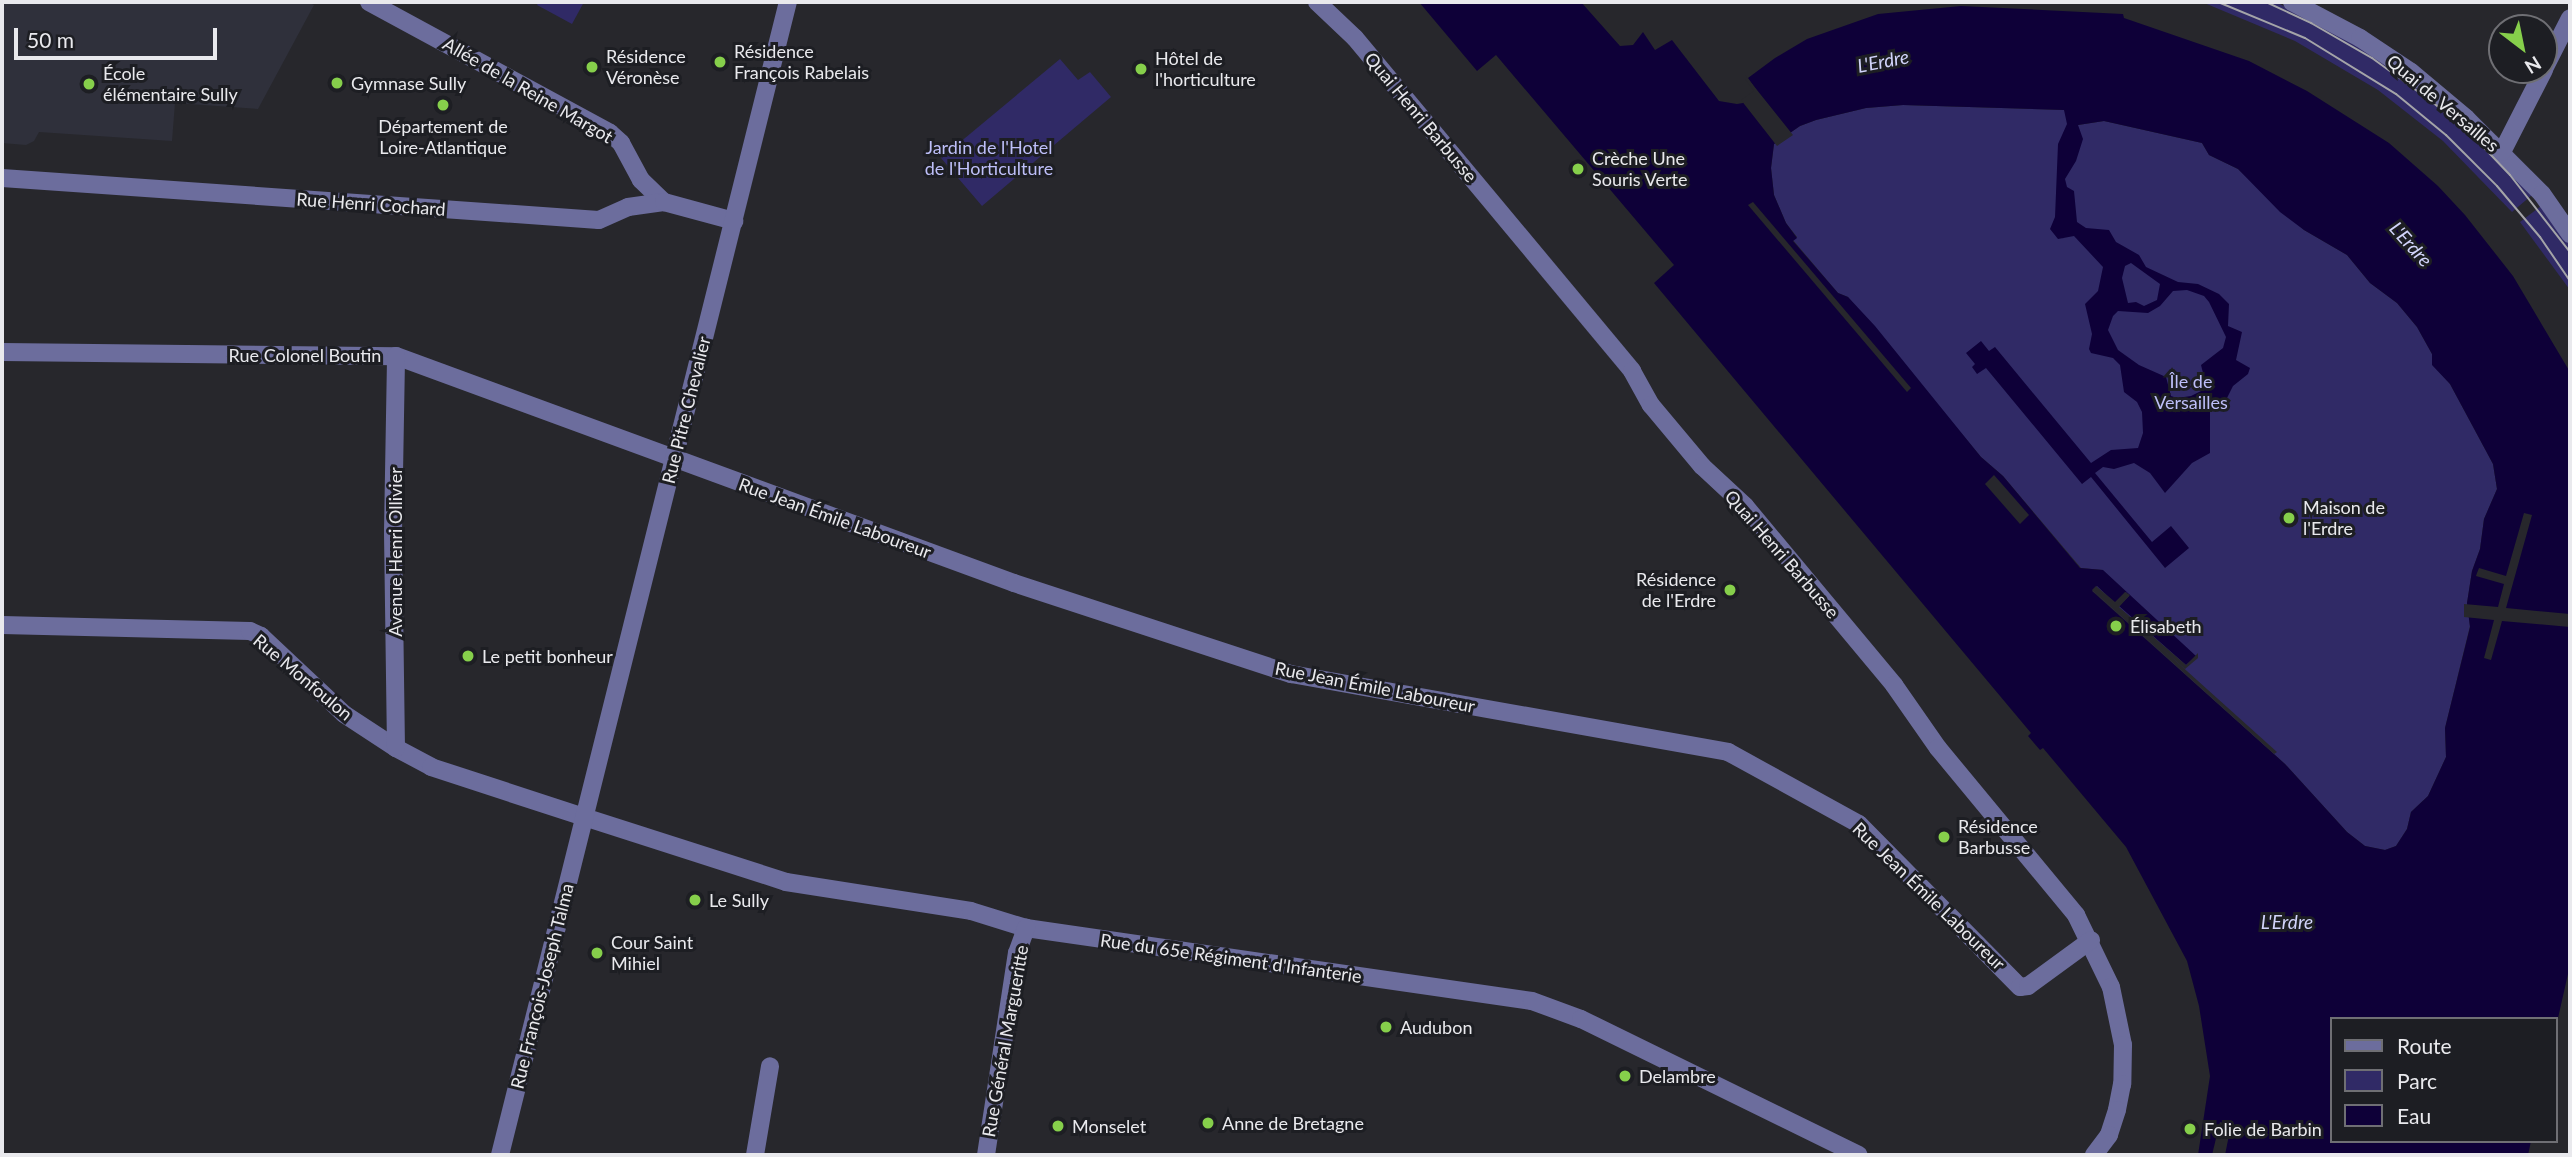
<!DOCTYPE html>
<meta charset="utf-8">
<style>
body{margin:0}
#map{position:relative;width:2572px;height:1157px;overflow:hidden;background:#27272c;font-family:Lato,sans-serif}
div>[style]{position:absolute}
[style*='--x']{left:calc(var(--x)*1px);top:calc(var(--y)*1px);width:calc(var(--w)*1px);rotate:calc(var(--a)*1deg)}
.built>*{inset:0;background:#2f303b}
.green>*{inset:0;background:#302a66}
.water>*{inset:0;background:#0e0038}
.pier>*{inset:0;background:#27272c}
.minor>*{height:18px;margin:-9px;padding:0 9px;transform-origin:9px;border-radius:9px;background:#6c6d9d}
.tram>*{height:2px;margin:-1px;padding:0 1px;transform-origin:1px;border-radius:1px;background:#a4a4a8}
.dots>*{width:19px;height:19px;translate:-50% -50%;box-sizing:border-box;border:4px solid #1d1e23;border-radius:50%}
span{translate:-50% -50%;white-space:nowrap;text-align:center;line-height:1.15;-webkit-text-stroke:6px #1d1e23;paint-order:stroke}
.poi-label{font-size:18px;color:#e9e9ed}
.left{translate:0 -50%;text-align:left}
.right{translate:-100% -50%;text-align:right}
.street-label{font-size:18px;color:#e9e9ed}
.park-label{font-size:18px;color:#bebff9}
.water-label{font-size:19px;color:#d2d4fb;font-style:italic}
.frame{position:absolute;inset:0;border:4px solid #e9e9ed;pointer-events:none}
.legend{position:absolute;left:2330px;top:1017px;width:228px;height:126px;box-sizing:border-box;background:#1d1e23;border:2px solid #6f6f74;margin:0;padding:9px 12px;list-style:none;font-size:21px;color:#e9e9ed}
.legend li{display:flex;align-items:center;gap:14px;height:35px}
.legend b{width:35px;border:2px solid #6f6f74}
.north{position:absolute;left:2488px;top:14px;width:70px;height:70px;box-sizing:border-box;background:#1d1e23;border:2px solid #6f6f74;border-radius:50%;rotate:148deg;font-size:19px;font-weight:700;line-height:28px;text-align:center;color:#e9e9ed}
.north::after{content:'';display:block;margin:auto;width:24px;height:32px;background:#86cf4b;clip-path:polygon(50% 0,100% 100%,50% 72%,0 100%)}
.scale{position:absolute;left:14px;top:28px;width:203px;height:32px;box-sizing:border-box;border:4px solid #e9e9ed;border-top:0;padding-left:9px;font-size:21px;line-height:24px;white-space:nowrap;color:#e9e9ed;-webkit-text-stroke:5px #1d1e23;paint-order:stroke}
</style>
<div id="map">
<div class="built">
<i style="clip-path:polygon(2px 2px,308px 2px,314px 5px,258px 109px,175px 103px,172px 141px,39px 132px,34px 141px,26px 145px,2px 143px)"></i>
</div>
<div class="green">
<i style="clip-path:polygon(539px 2px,584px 2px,572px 24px,537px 5px)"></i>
<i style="clip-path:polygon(2202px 2px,2276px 2px,2360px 45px,2446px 108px,2532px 195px,2512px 212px,2443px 141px,2378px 90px,2295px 41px)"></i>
<i style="clip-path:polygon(1060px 59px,1078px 80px,1090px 72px,1111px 97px,982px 206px,941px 158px)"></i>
<i style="clip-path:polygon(1903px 105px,2064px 110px,2078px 125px,2104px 121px,2202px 143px,2209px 155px,2238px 169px,2304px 230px,2347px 255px,2370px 283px,2397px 303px,2417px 327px,2432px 354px,2433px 365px,2450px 384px,2493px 464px,2497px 489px,2484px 519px,2480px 549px,2472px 571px,2467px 603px,2470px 626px,2445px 728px,2446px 757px,2428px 796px,2411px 812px,2407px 829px,2396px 846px,2385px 850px,2365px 846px,2347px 832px,2285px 764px,2092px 590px,2103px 570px,2081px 568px,2003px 476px,1981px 457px,1848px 297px,1838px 293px,1793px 240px,1797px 237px,1786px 223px,1774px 195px,1771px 168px,1774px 144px,1800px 126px,1816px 120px,1866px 108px)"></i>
<i style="clip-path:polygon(2541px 206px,2570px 245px,2570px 290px,2520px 222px)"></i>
</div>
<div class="water">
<i style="clip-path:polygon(evenodd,1419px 2px,1581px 2px,1620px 46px,1633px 45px,1643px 32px,1655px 50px,1672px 40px,1719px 101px,1737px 104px,1743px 103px,1758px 92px,1748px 78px,1775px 58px,1807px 39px,1878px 14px,1961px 6px,2123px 14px,2124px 18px,2249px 61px,2307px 91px,2389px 143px,2438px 186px,2465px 215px,2513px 276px,2570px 372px,2570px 965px,2556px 1027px,2556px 1019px,2332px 1019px,2332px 1141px,2531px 1141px,2528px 1155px,2198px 1155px,2210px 1076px,2199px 1006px,2187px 961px,2126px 847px,2043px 748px,2040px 750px,2028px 736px,2031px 733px,1654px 283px,1674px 265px,1496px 55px,1477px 71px,1419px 2px,1903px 105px,2064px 110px,2067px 124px,2058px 144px,2055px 217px,2050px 229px,2058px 239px,2074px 236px,2103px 267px,2098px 291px,2085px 304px,2092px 334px,2089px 349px,2091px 353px,2113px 358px,2120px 365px,2124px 392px,2137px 402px,2142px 412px,2143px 433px,2138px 448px,2111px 450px,2091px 463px,1995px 347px,1989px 351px,1981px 341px,1966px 353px,1975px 364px,1972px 367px,1977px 374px,1986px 368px,2082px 484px,2091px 477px,2165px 568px,2189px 548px,2171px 526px,2152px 542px,2095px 473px,2103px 467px,2114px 469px,2134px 463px,2150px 473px,2165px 493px,2192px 463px,2210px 453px,2210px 409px,2223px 406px,2233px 386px,2248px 374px,2250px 368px,2236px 360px,2242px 332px,2228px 326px,2229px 304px,2219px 294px,2198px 284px,2178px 282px,2146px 267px,2139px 255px,2116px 242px,2109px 230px,2086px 228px,2077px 222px,2074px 191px,2067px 187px,2065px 179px,2076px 161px,2083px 139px,2078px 125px,2104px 121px,2202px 143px,2209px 155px,2238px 169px,2280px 212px,2304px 230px,2347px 255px,2370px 283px,2397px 303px,2417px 327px,2432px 354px,2432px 365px,2450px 384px,2493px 464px,2497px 489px,2484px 519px,2480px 549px,2472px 571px,2467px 603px,2470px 627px,2445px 728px,2446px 757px,2428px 796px,2411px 812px,2407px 829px,2396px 846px,2385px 850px,2365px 846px,2347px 832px,2285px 764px,2092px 591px,2097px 586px,2115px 603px,2126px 592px,2129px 596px,2119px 606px,2186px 665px,2196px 656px,2103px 570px,2080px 568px,2003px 476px,1981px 457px,1875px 326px,1848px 297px,1838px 293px,1793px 241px,1797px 238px,1786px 223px,1774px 195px,1771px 168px,1774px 144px,1800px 126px,1816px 120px,1866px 108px,1903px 105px,1419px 2px,2131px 263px,2160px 284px,2157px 300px,2144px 306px,2136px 302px,2128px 303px,2122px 278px,2125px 266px,2131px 263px,1419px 2px,2187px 290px,2204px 296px,2209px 302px,2226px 337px,2223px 348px,2201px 365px,2205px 381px,2203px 390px,2191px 396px,2177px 398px,2171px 396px,2166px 377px,2139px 365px,2118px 350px,2108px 330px,2113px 316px,2118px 311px,2148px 313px,2160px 306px,2173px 291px,2187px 290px)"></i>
</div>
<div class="pier">
<i style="clip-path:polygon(1745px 75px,1793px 135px,1777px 146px,1741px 100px,1754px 91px,1745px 79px)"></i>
<i style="clip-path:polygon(1753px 202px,1911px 388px,1907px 392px,1748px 205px)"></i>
<i style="clip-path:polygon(1994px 475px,2029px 515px,2020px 524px,1985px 484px)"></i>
<i style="clip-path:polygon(2524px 513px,2532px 515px,2506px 608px,2570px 614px,2570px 627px,2502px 621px,2491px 660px,2484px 658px,2494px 620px,2464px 617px,2464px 604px,2498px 607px,2504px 584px,2476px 576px,2477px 573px,2479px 568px,2506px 576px)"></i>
<i style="clip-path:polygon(2096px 586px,2115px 602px,2125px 592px,2130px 595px,2119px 607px,2186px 665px,2198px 653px,2198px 658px,2185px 669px,2158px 645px,2277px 752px,2274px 754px,2092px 590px)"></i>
<i style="clip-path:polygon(2220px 1122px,2231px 1125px,2225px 1155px,2212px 1155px)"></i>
</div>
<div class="minor">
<i style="--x:369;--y:2;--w:274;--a:28.5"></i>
<i style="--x:610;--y:133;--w:15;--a:42"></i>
<i style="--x:621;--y:143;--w:42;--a:61.6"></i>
<i style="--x:641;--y:180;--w:32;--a:44"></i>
<i style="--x:1317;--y:2;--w:52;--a:43.5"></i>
<i style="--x:1355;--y:38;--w:433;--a:50.2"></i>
<i style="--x:1632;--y:371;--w:39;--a:61"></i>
<i style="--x:1651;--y:405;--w:80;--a:50.1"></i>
<i style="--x:1702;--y:466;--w:59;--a:42.9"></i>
<i style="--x:1745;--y:506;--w:233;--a:50.2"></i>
<i style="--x:1894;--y:685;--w:77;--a:55.1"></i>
<i style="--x:1938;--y:748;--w:217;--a:50.4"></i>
<i style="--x:2076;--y:915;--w:80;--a:64.1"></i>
<i style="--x:2111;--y:987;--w:59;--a:78.3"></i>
<i style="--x:2123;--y:1045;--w:39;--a:91"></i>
<i style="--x:2122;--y:1084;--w:26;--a:101"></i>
<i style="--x:2117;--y:1110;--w:26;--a:108"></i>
<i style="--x:2109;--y:1135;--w:25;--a:127"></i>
<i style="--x:2292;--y:2;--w:77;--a:27.9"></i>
<i style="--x:2360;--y:38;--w:61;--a:33.7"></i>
<i style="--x:2411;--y:72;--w:72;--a:39.9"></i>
<i style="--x:2466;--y:118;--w:107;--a:45"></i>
<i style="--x:2542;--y:194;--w:49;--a:55"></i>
<i style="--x:2544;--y:69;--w:57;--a:-63"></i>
<i style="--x:2502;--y:152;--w:92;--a:-62.9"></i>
<i style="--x:2;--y:178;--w:598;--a:4.02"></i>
<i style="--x:599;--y:220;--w:32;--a:-24"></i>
<i style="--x:628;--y:207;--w:36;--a:-8"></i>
<i style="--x:664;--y:202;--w:73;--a:15.2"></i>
<i style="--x:2;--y:352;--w:394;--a:0.6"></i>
<i style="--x:396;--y:356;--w:658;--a:20.17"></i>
<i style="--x:1014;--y:583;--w:292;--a:18.2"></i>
<i style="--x:1291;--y:674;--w:444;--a:10.1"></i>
<i style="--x:1728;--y:752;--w:149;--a:28.8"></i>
<i style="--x:1859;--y:824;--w:229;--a:45.4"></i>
<i style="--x:2020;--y:987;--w:8;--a:-7"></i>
<i style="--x:2028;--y:986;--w:78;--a:-36.1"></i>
<i style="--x:2;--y:625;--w:248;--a:1.4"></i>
<i style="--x:250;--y:631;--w:12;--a:24"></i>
<i style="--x:261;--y:636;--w:114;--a:43.2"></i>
<i style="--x:344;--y:714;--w:62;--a:33.2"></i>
<i style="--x:396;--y:748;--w:40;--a:28"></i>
<i style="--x:431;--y:767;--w:161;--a:18.1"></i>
<i style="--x:584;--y:817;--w:212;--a:17.8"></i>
<i style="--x:786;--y:882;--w:187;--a:8.9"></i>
<i style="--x:971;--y:911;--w:58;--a:17.2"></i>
<i style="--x:1026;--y:928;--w:511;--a:8.21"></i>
<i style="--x:1532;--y:1001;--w:52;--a:20.2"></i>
<i style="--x:1581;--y:1019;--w:309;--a:26.1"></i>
<i style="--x:396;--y:748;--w:217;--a:-90.8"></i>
<i style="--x:393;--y:531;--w:175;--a:-89"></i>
<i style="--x:500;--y:1155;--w:1188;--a:-75.98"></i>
<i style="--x:755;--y:1155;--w:90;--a:-80.4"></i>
<i style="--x:986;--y:1155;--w:204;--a:-81.3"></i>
<i style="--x:1017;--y:953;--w:27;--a:-70"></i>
</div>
<div class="tram">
<i style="--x:2218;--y:2;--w:94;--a:22.5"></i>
<i style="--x:2305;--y:38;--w:107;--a:31.6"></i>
<i style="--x:2396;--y:94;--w:65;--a:39.4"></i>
<i style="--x:2446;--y:135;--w:72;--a:45"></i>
<i style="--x:2497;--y:186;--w:67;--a:49.9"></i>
<i style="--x:2540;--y:237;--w:53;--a:55.7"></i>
<i style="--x:2266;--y:2;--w:50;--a:25"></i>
<i style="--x:2311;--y:23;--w:70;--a:29.8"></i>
<i style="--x:2372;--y:58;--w:73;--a:36.1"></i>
<i style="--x:2431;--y:101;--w:50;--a:39.4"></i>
<i style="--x:2470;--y:133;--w:58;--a:46.4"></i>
<i style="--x:2510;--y:175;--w:98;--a:52.1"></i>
</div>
<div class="dots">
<i style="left:720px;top:62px;background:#86cf4b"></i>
<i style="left:592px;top:67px;background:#86cf4b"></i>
<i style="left:1141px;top:69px;background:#86cf4b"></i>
<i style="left:337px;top:83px;background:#86cf4b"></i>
<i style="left:89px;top:84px;background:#86cf4b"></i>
<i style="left:443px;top:105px;background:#86cf4b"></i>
<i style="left:1578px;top:169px;background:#86cf4b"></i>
<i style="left:2289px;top:518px;background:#86cf4b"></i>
<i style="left:1730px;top:590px;background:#86cf4b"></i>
<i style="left:2116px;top:626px;background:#86cf4b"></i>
<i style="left:468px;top:656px;background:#86cf4b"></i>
<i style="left:1944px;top:837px;background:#86cf4b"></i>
<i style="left:695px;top:900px;background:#86cf4b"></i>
<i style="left:597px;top:953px;background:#86cf4b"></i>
<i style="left:1386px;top:1027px;background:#86cf4b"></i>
<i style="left:1625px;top:1076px;background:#86cf4b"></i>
<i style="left:1208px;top:1123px;background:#86cf4b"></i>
<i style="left:1058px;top:1126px;background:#86cf4b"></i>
<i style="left:2190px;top:1129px;background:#86cf4b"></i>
</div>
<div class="poi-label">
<span class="left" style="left:734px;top:62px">Résidence<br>François Rabelais</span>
<span class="left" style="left:606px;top:67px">Résidence<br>Véronèse</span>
<span class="left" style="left:1155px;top:69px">Hôtel de<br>l'horticulture</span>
<span class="left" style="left:103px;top:84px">École<br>élémentaire Sully</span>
<span class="left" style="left:351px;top:83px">Gymnase Sully</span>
<span style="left:443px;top:137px">Département de<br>Loire-Atlantique</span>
<span class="left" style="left:1592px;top:169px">Crèche Une<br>Souris Verte</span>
<span class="left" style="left:2303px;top:518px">Maison de<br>l'Erdre</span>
<span class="right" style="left:1716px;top:590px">Résidence<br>de l'Erdre</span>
<span class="left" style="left:2130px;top:626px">Élisabeth</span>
<span class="left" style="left:482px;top:656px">Le petit bonheur</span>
<span class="left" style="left:1958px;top:837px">Résidence<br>Barbusse</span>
<span class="left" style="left:709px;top:900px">Le Sully</span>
<span class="left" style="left:611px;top:953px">Cour Saint<br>Mihiel</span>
<span class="left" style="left:1400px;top:1027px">Audubon</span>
<span class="left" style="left:1639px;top:1076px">Delambre</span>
<span class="left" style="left:1222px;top:1123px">Anne de Bretagne</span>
<span class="left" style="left:1072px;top:1126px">Monselet</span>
<span class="left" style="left:2204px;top:1129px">Folie de Barbin</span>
</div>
<div class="street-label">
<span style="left:528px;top:90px;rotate:30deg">Allée de la Reine Margot</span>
<span style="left:2443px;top:103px;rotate:40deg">Quai de Versailles</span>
<span style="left:1421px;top:117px;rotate:50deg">Quai Henri Barbusse</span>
<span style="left:371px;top:204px;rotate:4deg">Rue Henri Cochard</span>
<span style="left:305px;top:355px">Rue Colonel Boutin</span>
<span style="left:686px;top:410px;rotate:-76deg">Rue Pitre Chevalier</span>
<span style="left:835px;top:518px;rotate:20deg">Rue Jean Émile Laboureur</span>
<span style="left:395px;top:552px;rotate:-90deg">Avenue Henri Ollivier</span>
<span style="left:1782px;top:554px;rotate:49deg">Quai Henri Barbusse</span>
<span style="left:303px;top:677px;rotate:40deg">Rue Monfoulon</span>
<span style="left:1375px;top:687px;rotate:11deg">Rue Jean Émile Laboureur</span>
<span style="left:1929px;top:896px;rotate:44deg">Rue Jean Émile Laboureur</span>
<span style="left:1231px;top:958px;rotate:8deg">Rue du 65e Régiment d'Infanterie</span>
<span style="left:542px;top:986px;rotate:-76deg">Rue François-Joseph Talma</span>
<span style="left:1005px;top:1041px;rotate:-80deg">Rue Général Margueritte</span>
</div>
<div class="park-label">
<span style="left:989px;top:158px">Jardin de l'Hotel<br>de l'Horticulture</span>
<span style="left:2191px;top:392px">Île de<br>Versailles</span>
</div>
<div class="water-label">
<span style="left:1883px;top:61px;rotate:-11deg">L'Erdre</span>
<span style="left:2411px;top:244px;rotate:48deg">L'Erdre</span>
<span style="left:2287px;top:922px">L'Erdre</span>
</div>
<div class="frame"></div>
<ul class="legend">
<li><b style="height:9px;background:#6c6d9d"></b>Route</li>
<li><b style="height:19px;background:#302a66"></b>Parc</li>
<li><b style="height:19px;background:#0e0038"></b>Eau</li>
</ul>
<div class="north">N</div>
<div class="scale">50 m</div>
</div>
